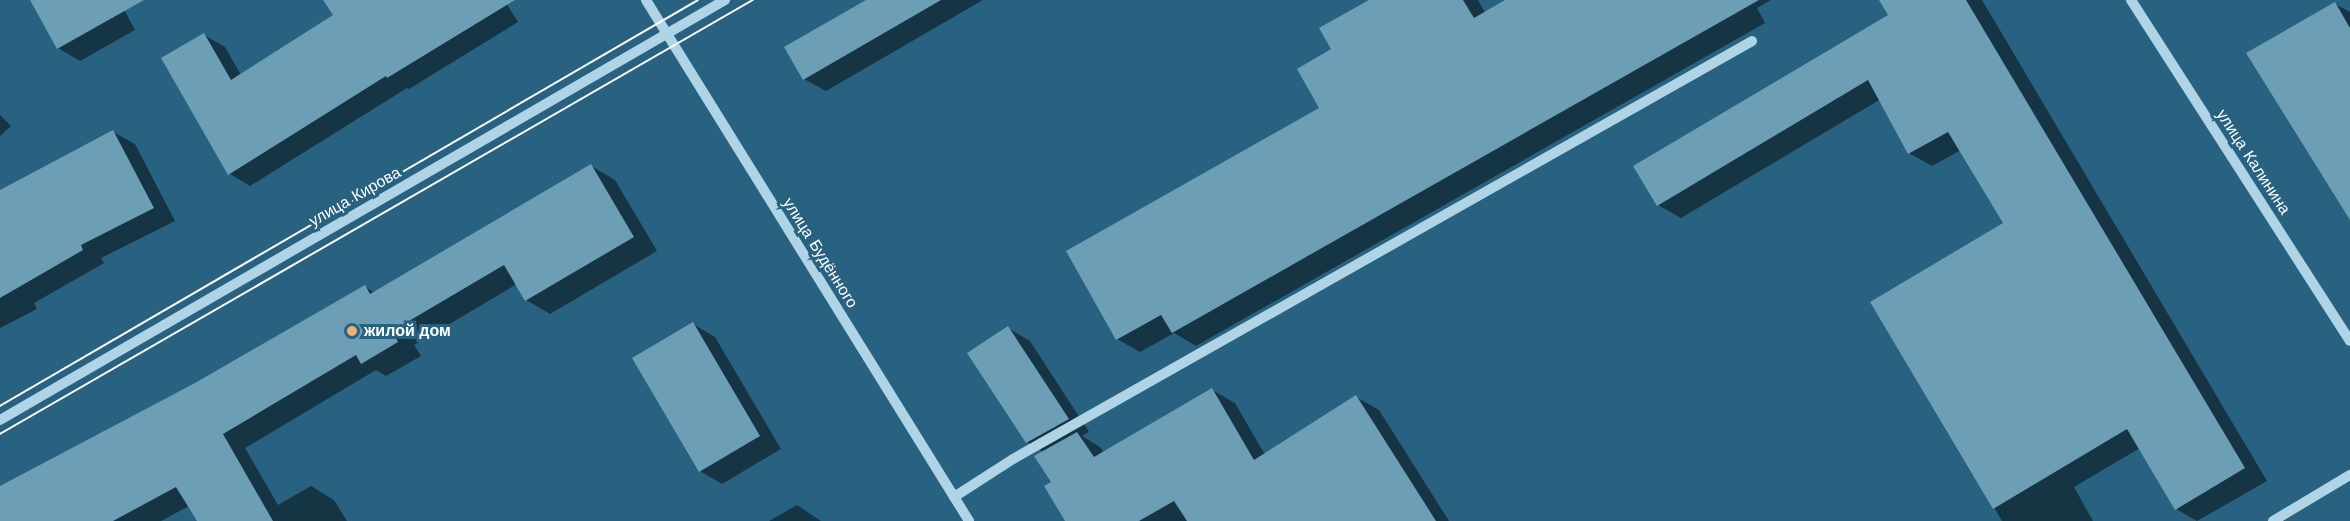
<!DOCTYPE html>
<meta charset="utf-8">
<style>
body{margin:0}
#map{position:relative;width:2350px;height:521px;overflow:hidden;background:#286280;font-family:"Work Sans",sans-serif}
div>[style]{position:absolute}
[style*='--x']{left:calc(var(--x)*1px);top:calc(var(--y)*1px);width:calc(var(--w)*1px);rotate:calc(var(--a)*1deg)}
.shadow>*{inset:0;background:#0007}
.building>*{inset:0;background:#6c9eb6}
.minor>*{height:10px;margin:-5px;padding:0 5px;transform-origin:5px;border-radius:5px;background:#afd4e6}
.tram>*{height:1.5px;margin:-0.75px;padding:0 0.75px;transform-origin:0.75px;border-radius:0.75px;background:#fff}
.dots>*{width:16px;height:16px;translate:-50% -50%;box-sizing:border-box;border:3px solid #286280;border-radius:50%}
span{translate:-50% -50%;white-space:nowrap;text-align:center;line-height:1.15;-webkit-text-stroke:6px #286280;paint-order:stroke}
.street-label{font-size:16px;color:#fff}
.poi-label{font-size:16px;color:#fff;font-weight:700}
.left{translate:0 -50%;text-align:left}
</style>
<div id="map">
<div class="shadow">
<i style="clip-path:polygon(31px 0,119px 0,135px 30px,80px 61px,58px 48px)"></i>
<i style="clip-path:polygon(324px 0,504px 0,518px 22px,409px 89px,407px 88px,250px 186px,230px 174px,204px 35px,225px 47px,241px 75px,335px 16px)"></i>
<i style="clip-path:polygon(869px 0,983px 0,826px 91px,804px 79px)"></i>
<i style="clip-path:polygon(1372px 0,1478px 0,1485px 13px,1508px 0,1771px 0,1757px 8px,1765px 23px,1196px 346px,1174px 333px,1140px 352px,1117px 339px,1321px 109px,1333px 50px)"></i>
<i style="clip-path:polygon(1881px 0,1982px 0,2267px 481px,2197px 521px,2176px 509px,2140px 448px,2074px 487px,2093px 521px,2002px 521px,1872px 303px,2005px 224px,1961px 150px,1932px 166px,1909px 153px,1881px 99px,1681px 218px,1658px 205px,1890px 15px)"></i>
<i style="clip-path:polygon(2335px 4px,2350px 12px,2350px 217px)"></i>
<i style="clip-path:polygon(0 115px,11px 126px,0 136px)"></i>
<i style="clip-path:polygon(113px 132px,135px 144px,175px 221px,101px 258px,104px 263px,34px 303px,37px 309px,0 328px,0 192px)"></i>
<i style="clip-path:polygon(591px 166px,615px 180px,657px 251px,550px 314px,526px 300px,517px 284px,414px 345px,421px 356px,386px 376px,376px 370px,245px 448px,278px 505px,311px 486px,334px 500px,347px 521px,198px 521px,189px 506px,161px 521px,0 521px,0 488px,196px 384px,365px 287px,375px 293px)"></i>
<i style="clip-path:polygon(693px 324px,715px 337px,781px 449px,722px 484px,700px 471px)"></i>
<i style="clip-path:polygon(1008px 328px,1030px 341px,1089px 432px,1082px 436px,1100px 447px,1104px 453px,1212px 390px,1235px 403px,1265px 455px,1356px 397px,1379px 410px,1449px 521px,1067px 521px,1044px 452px,1027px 442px)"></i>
<i style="clip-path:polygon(797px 505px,821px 521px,769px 521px)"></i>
</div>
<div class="building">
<i style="clip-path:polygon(30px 0,144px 0,57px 49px)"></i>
<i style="clip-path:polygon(323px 0,515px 0,387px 78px,386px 76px,228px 175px,161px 58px,204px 33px,231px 80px,333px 15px)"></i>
<i style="clip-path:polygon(866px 0,941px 0,803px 80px,784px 47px)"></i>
<i style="clip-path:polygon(1369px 0,1463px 0,1474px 18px,1505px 0,1759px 0,1172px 333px,1161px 315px,1116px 340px,1066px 251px,1319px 108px,1297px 69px,1331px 49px,1319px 28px)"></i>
<i style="clip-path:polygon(1879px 0,1966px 0,2245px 468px,2175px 510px,2127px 429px,1993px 509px,1870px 302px,2003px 223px,1948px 132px,1908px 154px,1868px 80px,1657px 206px,1633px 166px,1888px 15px)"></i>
<i style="clip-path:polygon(2335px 2px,2350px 28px,2350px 220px,2246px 53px)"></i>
<i style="clip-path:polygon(113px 130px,154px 208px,81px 245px,83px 250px,0 298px,0 190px)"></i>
<i style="clip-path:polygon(591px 164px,634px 237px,525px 301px,504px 265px,392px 331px,398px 342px,361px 364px,356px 355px,223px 434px,273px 521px,197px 521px,176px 487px,113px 521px,0 521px,0 486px,195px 383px,365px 285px,370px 294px)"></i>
<i style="clip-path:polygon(693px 322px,760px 436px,699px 472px,632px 358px)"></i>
<i style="clip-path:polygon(1008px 326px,1069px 419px,1026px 443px,967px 353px)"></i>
<i style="clip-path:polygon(1212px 388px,1254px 460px,1356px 395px,1436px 521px,1187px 521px,1174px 501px,1139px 521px,1065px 521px,1044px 486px,1051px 482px,1034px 456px,1077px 432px,1094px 457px)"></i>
</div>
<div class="minor">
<i style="--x:646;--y:0;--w:613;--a:58.2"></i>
<i style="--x:2131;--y:0;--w:405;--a:57.3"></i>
<i style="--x:0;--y:420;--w:838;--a:-30.08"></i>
<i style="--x:954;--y:497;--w:70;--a:-32.8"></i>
<i style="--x:1013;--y:459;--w:849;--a:-29.49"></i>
<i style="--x:2273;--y:521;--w:90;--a:-30.9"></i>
</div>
<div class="tram">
<i style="--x:0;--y:406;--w:807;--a:-30.18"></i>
<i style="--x:0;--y:434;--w:869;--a:-29.96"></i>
</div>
<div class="dots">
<i style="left:352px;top:331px;background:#eeb076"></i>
</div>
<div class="street-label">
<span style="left:2253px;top:162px;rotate:57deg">улица Калинина</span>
<span style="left:355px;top:197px;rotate:-30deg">улица Кирова</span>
<span style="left:820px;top:253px;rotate:58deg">улица Будённого</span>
</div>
<div class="poi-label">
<span class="left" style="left:364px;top:331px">жилой дом</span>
</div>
</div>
